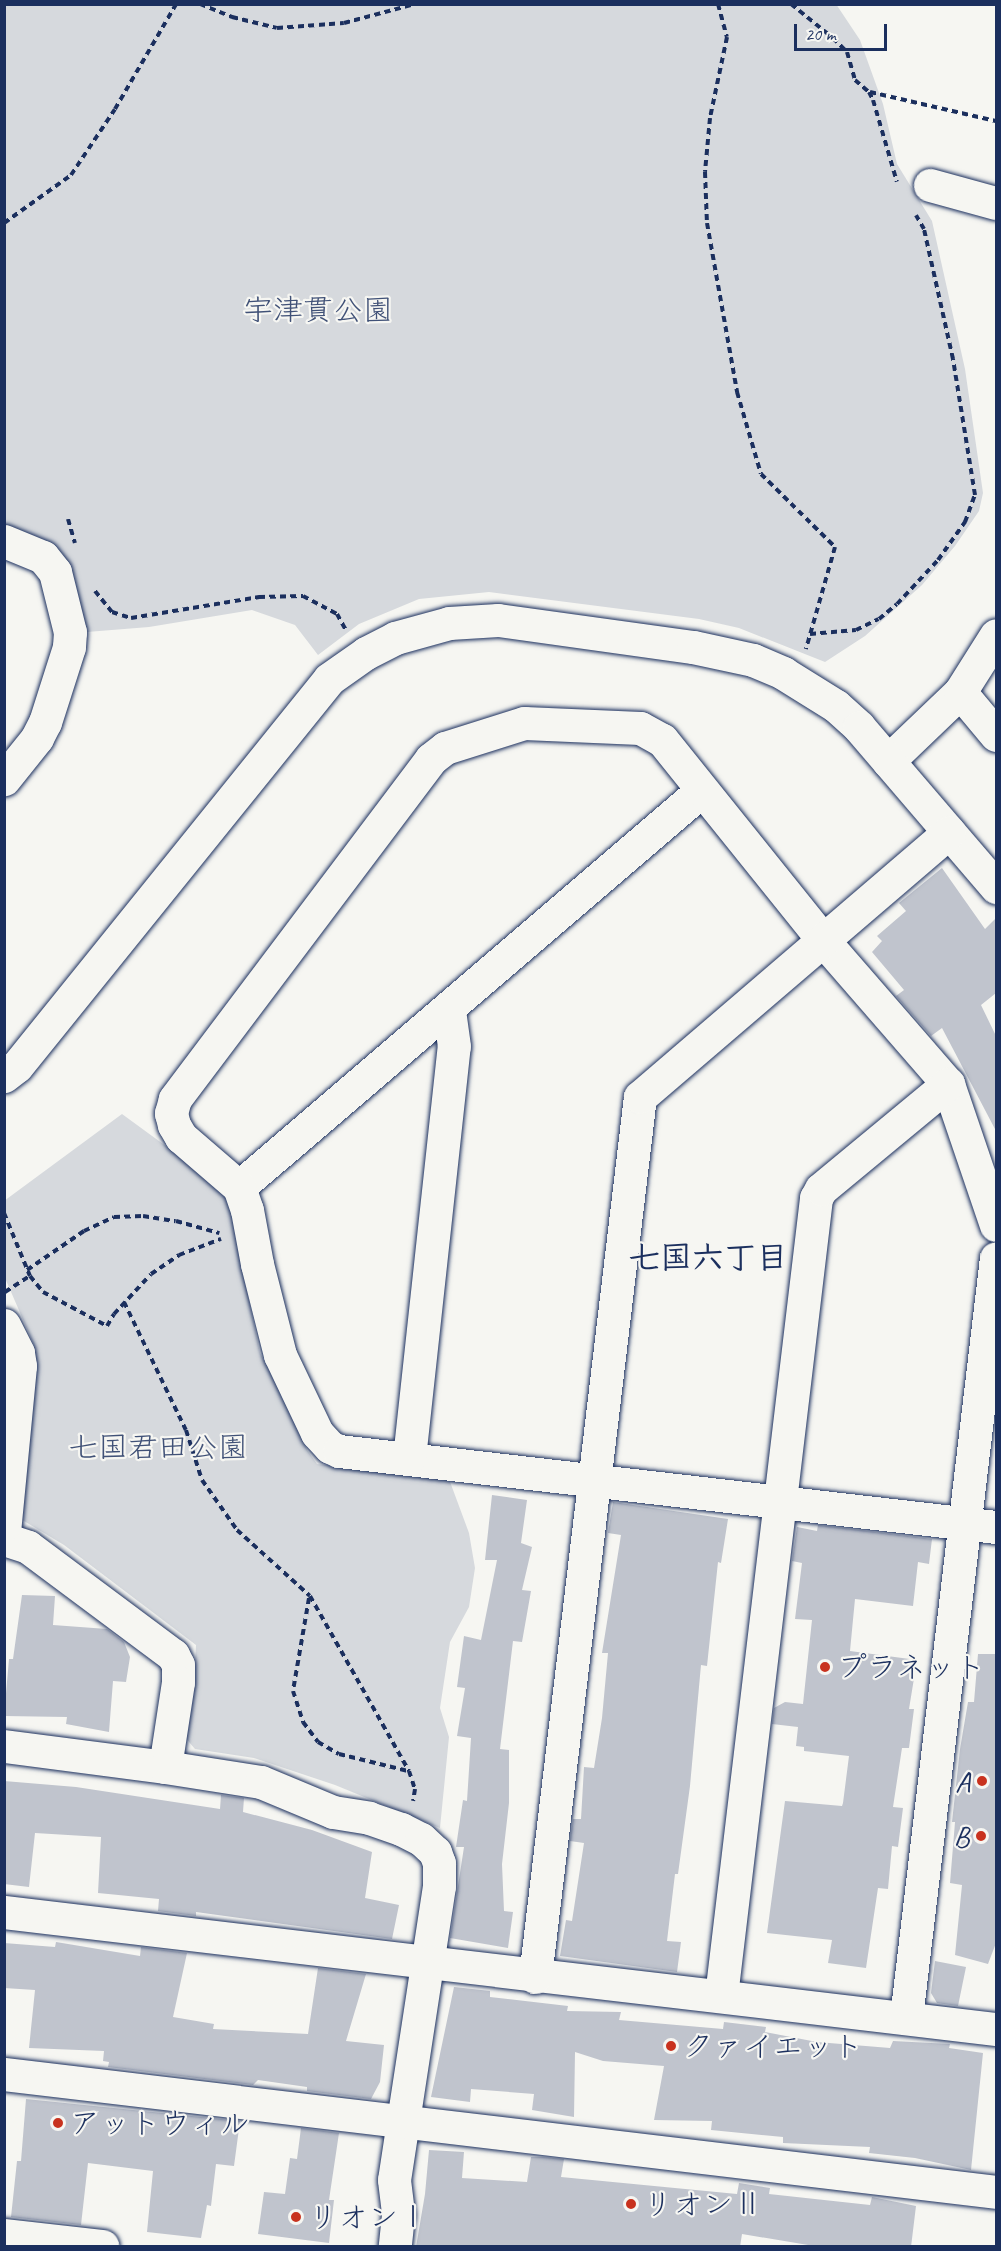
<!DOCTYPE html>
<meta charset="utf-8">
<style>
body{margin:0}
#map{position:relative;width:1001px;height:2251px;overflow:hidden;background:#f6f6f2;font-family:Caveat,"Klee One",sans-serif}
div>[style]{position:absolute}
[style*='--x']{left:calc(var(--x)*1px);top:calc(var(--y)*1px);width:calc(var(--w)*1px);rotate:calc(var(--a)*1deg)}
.green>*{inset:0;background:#d6d9dd}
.building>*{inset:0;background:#c0c4cd}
.path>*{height:4px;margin-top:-2px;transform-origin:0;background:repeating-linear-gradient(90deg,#1b2f5e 0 6px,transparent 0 10.5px)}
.roads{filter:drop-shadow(0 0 2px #1b2f5e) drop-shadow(0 0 2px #1b2f5e)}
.minor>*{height:33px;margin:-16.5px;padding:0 16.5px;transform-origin:16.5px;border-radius:16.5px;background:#f6f6f2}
.dots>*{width:16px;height:16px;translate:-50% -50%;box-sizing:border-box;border:3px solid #f6f6f2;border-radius:50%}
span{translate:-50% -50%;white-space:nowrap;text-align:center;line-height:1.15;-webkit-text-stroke:4.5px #f6f6f2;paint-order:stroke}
.park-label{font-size:30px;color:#405177}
.poi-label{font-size:30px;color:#1b2f5e}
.left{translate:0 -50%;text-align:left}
.right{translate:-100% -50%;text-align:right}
.neighbourhood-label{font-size:32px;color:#1b2f5e;font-weight:700}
.frame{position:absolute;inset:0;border:6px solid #1b2f5e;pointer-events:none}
.scale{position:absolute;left:794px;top:24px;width:93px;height:27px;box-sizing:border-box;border:3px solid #1b2f5e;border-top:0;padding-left:8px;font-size:18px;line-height:21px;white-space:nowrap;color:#1b2f5e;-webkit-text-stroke:4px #f6f6f2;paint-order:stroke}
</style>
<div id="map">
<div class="green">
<i style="clip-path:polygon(836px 4px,860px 40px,883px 104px,897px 164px,932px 221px,965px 369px,983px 493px,979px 511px,955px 546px,922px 585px,865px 636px,825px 662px,739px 628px,699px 619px,489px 592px,419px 599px,359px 624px,318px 655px,295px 625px,252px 610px,149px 627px,87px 632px,62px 553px,5px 528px,5px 5px)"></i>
<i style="clip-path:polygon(122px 1114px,226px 1190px,260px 1353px,292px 1412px,307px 1450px,317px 1464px,449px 1479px,469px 1533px,475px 1568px,469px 1607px,450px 1642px,440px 1708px,449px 1737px,440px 1828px,335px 1785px,254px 1758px,195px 1749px,184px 1736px,194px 1685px,196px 1645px,64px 1545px,14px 1515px,34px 1345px,5px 1278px,4px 1201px)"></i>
</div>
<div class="building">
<i style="clip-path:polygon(942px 868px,985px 929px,996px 918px,996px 993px,981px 1005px,996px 1036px,996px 1131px,942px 1028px,931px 1036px,896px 996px,904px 990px,872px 952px,882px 941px,877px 936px,906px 911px,899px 903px)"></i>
<i style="clip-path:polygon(492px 1495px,527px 1500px,521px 1543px,532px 1547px,522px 1590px,531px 1591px,522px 1642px,513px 1641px,500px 1749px,509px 1750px,509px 1803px,502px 1864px,504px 1911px,513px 1912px,508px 1948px,450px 1938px,464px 1847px,456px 1847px,463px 1800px,467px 1801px,471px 1738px,457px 1736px,465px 1688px,457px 1687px,464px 1636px,481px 1640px,497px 1560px,485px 1560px)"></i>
<i style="clip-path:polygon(613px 1502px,728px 1519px,721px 1563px,718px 1562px,707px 1666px,701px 1665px,690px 1786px,678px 1874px,675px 1874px,667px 1941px,681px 1942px,677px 1972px,560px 1956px,566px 1920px,572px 1921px,584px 1843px,570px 1841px,573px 1819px,581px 1819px,584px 1767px,594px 1768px,602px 1718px,608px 1653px,602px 1653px,621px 1535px,608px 1533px)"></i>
<i style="clip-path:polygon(818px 1525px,932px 1539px,929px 1564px,918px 1562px,913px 1606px,855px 1599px,850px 1651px,917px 1660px,909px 1709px,914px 1709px,909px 1748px,902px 1748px,893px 1807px,903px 1808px,898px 1847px,892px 1846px,888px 1889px,878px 1888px,866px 1968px,828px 1963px,832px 1940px,767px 1933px,785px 1801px,842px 1806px,843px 1803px,849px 1756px,804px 1751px,804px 1747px,796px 1746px,798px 1727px,772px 1724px,774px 1708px,785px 1702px,803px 1704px,812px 1620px,795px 1619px,802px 1563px,792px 1561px,797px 1527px,817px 1531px)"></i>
<i style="clip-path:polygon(22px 1595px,55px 1596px,53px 1625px,107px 1629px,124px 1642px,130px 1657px,126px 1682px,113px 1681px,109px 1732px,66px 1724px,67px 1717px,4px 1716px,9px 1659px,13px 1659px)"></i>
<i style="clip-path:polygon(978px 1654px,996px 1654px,996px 1943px,988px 1964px,955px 1955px,962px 1885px,950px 1883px,955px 1822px,952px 1822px,960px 1749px,968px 1702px,974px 1702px)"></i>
<i style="clip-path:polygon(4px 1781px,76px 1787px,220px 1809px,221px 1795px,244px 1798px,243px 1812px,312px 1830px,372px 1852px,365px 1898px,399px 1905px,392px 1939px,196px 1912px,196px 1916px,158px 1911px,159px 1899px,98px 1893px,101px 1837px,35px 1833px,29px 1887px,4px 1884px)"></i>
<i style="clip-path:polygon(56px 1942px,140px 1956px,141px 1947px,187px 1953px,173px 2017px,214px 2024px,213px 2029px,308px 2034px,318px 1968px,366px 1974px,346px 2041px,384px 2045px,380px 2082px,371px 2099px,307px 2091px,307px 2087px,258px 2080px,253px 2085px,108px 2067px,109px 2062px,103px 2061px,104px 2051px,29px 2048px,35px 1990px,4px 1988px,4px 1943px,55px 1947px)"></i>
<i style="clip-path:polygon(935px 1961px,966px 1967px,958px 2006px,937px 2003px,931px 1993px)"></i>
<i style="clip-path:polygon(454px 1987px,490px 1991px,490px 1997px,568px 2006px,567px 2011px,621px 2012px,619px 2020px,723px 2029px,724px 2022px,766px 2027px,765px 2032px,817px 2042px,890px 2048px,893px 2041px,950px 2044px,949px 2048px,983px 2053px,971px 2170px,915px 2158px,869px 2153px,870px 2147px,783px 2143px,783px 2137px,711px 2130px,712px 2121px,654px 2120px,664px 2066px,603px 2061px,575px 2052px,574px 2117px,532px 2110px,534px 2094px,471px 2089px,470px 2102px,431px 2097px)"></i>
<i style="clip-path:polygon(26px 2099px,240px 2121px,234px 2166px,216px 2164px,211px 2206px,207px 2205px,201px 2238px,147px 2232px,153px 2171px,88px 2163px,81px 2225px,11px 2217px,17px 2161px,21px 2161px)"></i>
<i style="clip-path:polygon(301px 2128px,339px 2133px,329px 2200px,334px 2200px,329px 2243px,258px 2234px,264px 2192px,285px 2194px,290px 2158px,297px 2159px)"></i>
<i style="clip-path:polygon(429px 2150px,464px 2152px,462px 2178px,527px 2182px,531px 2157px,543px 2157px,564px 2159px,561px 2177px,737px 2194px,739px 2183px,770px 2188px,769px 2194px,870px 2205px,872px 2197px,916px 2206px,911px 2247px,820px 2247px,742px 2234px,740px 2247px,416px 2247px,425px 2194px)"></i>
</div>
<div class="path">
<i style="--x:200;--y:4;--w:35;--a:22"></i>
<i style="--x:232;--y:17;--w:46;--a:13.7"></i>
<i style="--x:277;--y:28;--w:67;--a:-4.3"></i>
<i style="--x:344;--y:23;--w:73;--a:-15"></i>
<i style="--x:718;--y:4;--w:34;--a:75"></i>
<i style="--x:727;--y:37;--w:83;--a:101.9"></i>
<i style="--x:710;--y:118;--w:54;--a:95.3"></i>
<i style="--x:705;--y:172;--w:51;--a:87.8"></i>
<i style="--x:707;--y:223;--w:172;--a:79.9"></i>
<i style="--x:737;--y:392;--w:85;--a:73.7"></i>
<i style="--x:761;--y:474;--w:104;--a:44.6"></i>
<i style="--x:835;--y:547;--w:106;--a:105.9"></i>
<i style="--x:791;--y:4;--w:54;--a:39"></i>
<i style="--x:833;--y:38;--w:20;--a:45"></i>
<i style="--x:847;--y:52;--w:29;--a:74"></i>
<i style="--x:855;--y:80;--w:18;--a:41"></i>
<i style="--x:869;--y:92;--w:9;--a:63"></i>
<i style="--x:873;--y:100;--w:85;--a:73.7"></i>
<i style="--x:870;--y:92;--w:129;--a:13"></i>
<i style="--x:4;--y:223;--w:82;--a:-35.6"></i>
<i style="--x:71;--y:175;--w:79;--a:-56.3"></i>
<i style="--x:115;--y:109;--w:121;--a:-59.8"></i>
<i style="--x:4;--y:338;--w:40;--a:90"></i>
<i style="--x:68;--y:519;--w:25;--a:74"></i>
<i style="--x:95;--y:591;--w:27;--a:51"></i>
<i style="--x:112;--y:612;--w:20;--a:18"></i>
<i style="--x:131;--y:618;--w:130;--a:-9.3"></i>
<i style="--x:259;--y:597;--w:44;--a:-1.3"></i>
<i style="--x:303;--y:596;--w:38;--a:28"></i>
<i style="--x:337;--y:614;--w:18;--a:61"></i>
<i style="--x:810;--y:634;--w:46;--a:-5"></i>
<i style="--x:856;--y:630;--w:25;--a:-26"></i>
<i style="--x:879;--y:619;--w:23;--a:-40"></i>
<i style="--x:897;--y:604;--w:60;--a:-47"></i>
<i style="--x:938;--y:560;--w:47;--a:-54.6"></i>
<i style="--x:965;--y:522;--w:29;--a:-70"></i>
<i style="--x:975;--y:495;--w:138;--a:-99.2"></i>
<i style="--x:953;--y:359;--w:133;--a:-102.6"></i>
<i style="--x:924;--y:229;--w:16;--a:-120"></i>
<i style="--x:4;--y:1213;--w:68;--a:67.6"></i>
<i style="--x:30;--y:1276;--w:21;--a:51"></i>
<i style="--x:43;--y:1292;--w:72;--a:28"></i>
<i style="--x:107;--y:1326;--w:14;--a:-60"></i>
<i style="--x:114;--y:1314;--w:54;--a:-47.2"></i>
<i style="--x:151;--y:1274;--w:34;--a:-34"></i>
<i style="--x:179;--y:1255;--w:45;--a:-20.9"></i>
<i style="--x:27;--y:1270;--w:69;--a:-34.4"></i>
<i style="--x:84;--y:1231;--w:33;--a:-25"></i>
<i style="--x:114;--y:1217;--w:29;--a:-2"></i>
<i style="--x:143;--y:1216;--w:33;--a:9"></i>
<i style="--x:176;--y:1221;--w:45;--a:15.6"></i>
<i style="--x:5;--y:1292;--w:30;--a:-33"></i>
<i style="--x:124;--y:1302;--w:142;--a:64.2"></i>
<i style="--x:186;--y:1430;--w:52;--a:72.3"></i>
<i style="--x:202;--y:1480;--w:61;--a:55"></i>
<i style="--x:237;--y:1530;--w:98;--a:42.1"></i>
<i style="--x:310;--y:1596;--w:201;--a:60.5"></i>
<i style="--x:409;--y:1771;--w:19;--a:72"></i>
<i style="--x:415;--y:1789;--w:12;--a:99"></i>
<i style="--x:309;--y:1598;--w:94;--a:99.8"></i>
<i style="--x:293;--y:1691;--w:33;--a:72"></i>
<i style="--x:303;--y:1722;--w:25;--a:53"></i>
<i style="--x:318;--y:1742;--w:24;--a:30"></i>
<i style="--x:339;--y:1754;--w:71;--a:13.8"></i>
</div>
<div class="roads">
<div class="minor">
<i style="--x:930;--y:185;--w:68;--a:15.3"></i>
<i style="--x:4;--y:541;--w:42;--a:22.3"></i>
<i style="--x:43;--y:557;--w:19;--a:51"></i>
<i style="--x:55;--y:572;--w:62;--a:76"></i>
<i style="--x:70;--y:632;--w:15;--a:94"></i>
<i style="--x:69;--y:647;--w:79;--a:107.7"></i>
<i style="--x:45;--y:722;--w:18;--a:117"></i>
<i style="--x:37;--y:738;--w:53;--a:128.8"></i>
<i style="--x:960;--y:692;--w:56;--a:50.1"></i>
<i style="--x:888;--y:761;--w:100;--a:-43.8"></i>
<i style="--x:960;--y:692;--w:67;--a:-57.7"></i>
<i style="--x:4;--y:1076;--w:16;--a:-38"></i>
<i style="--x:17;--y:1066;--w:497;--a:-51.1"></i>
<i style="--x:329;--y:679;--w:45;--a:-35.1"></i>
<i style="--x:366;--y:653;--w:33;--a:-27"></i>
<i style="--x:395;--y:638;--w:56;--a:-15.5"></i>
<i style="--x:449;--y:623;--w:49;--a:-3.5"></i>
<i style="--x:498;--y:620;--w:197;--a:7.9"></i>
<i style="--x:693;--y:647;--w:61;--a:12.2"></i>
<i style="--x:753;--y:660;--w:33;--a:23"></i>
<i style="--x:783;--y:673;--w:62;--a:31.9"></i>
<i style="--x:836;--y:706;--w:31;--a:42"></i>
<i style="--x:859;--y:727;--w:211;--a:49.4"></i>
<i style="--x:239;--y:1187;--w:608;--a:-40.6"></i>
<i style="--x:996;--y:1225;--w:149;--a:-108.8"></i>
<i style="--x:948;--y:1084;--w:191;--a:-131"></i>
<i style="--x:823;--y:940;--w:257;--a:-128.8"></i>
<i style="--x:662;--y:740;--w:25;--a:-151"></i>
<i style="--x:640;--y:728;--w:116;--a:-177.5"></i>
<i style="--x:524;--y:723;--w:83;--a:162.4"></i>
<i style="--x:445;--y:748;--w:18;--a:142"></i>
<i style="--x:431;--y:759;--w:426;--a:127"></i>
<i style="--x:175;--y:1099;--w:15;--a:106"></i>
<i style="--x:171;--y:1113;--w:12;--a:76"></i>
<i style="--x:174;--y:1125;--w:14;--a:60"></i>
<i style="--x:181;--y:1137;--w:77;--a:40.8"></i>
<i style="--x:239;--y:1187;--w:24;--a:71"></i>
<i style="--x:247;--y:1210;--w:55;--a:79.5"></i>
<i style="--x:257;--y:1264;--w:94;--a:75.8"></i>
<i style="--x:280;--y:1355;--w:86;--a:64.6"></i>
<i style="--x:317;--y:1433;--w:19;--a:47"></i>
<i style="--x:330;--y:1447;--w:10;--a:24"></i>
<i style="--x:339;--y:1451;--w:661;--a:6.6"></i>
<i style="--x:4;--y:1325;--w:31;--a:63"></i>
<i style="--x:18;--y:1353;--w:13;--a:81"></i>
<i style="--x:20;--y:1366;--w:168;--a:95.5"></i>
<i style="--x:409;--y:1458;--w:414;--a:-83.8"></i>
<i style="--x:454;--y:1046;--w:37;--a:-98"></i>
<i style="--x:4;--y:1539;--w:25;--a:18"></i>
<i style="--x:28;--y:1547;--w:181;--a:36.7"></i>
<i style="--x:173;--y:1655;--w:11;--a:63"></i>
<i style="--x:178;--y:1665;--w:17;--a:90"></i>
<i style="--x:178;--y:1682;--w:86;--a:98.7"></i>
<i style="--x:4;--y:1746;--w:162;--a:7.4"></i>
<i style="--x:165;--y:1767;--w:97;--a:8.9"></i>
<i style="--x:261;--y:1782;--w:78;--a:22.6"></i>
<i style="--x:333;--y:1812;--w:36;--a:9"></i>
<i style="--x:369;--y:1818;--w:34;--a:19"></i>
<i style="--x:401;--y:1829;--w:22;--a:27"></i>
<i style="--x:421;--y:1839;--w:19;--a:43"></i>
<i style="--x:435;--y:1852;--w:12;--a:70"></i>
<i style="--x:439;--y:1863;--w:23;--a:90"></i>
<i style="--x:439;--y:1886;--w:297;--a:98.7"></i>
<i style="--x:394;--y:2180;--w:35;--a:83"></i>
<i style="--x:398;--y:2215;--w:31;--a:96"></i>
<i style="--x:4;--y:1912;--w:999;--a:6.73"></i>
<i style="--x:535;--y:1977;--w:886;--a:-83.2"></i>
<i style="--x:640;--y:1097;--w:407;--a:-40.6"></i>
<i style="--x:721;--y:1996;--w:804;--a:-83.21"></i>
<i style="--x:816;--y:1198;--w:10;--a:-61"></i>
<i style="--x:821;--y:1189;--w:165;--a:-39.6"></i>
<i style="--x:906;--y:2018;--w:765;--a:-83.25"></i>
<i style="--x:4;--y:2074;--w:999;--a:6.78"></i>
<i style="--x:4;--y:2235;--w:99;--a:6.4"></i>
</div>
</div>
<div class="dots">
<i style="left:825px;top:1667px;background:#c8321e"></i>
<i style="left:982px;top:1781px;background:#c8321e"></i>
<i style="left:981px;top:1836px;background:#c8321e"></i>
<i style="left:671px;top:2046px;background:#c8321e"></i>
<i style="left:58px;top:2123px;background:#c8321e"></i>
<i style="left:631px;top:2204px;background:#c8321e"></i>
<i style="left:296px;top:2217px;background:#c8321e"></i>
</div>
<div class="park-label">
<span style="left:318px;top:310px">宇津貫公園</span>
<span style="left:158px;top:1447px">七国君田公園</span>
</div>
<div class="poi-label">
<span class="left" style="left:837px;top:1667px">プラネット</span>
<span class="right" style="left:970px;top:1781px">A</span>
<span class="right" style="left:969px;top:1836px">B</span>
<span class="left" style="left:683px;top:2046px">クァイエット</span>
<span class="left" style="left:70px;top:2123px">アットウィル</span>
<span class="left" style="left:643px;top:2204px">リオンⅡ</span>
<span class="left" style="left:308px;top:2217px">リオンⅠ</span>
</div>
<div class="neighbourhood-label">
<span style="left:708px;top:1258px">七国六丁目</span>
</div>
<div class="frame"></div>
<div class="scale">20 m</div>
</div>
